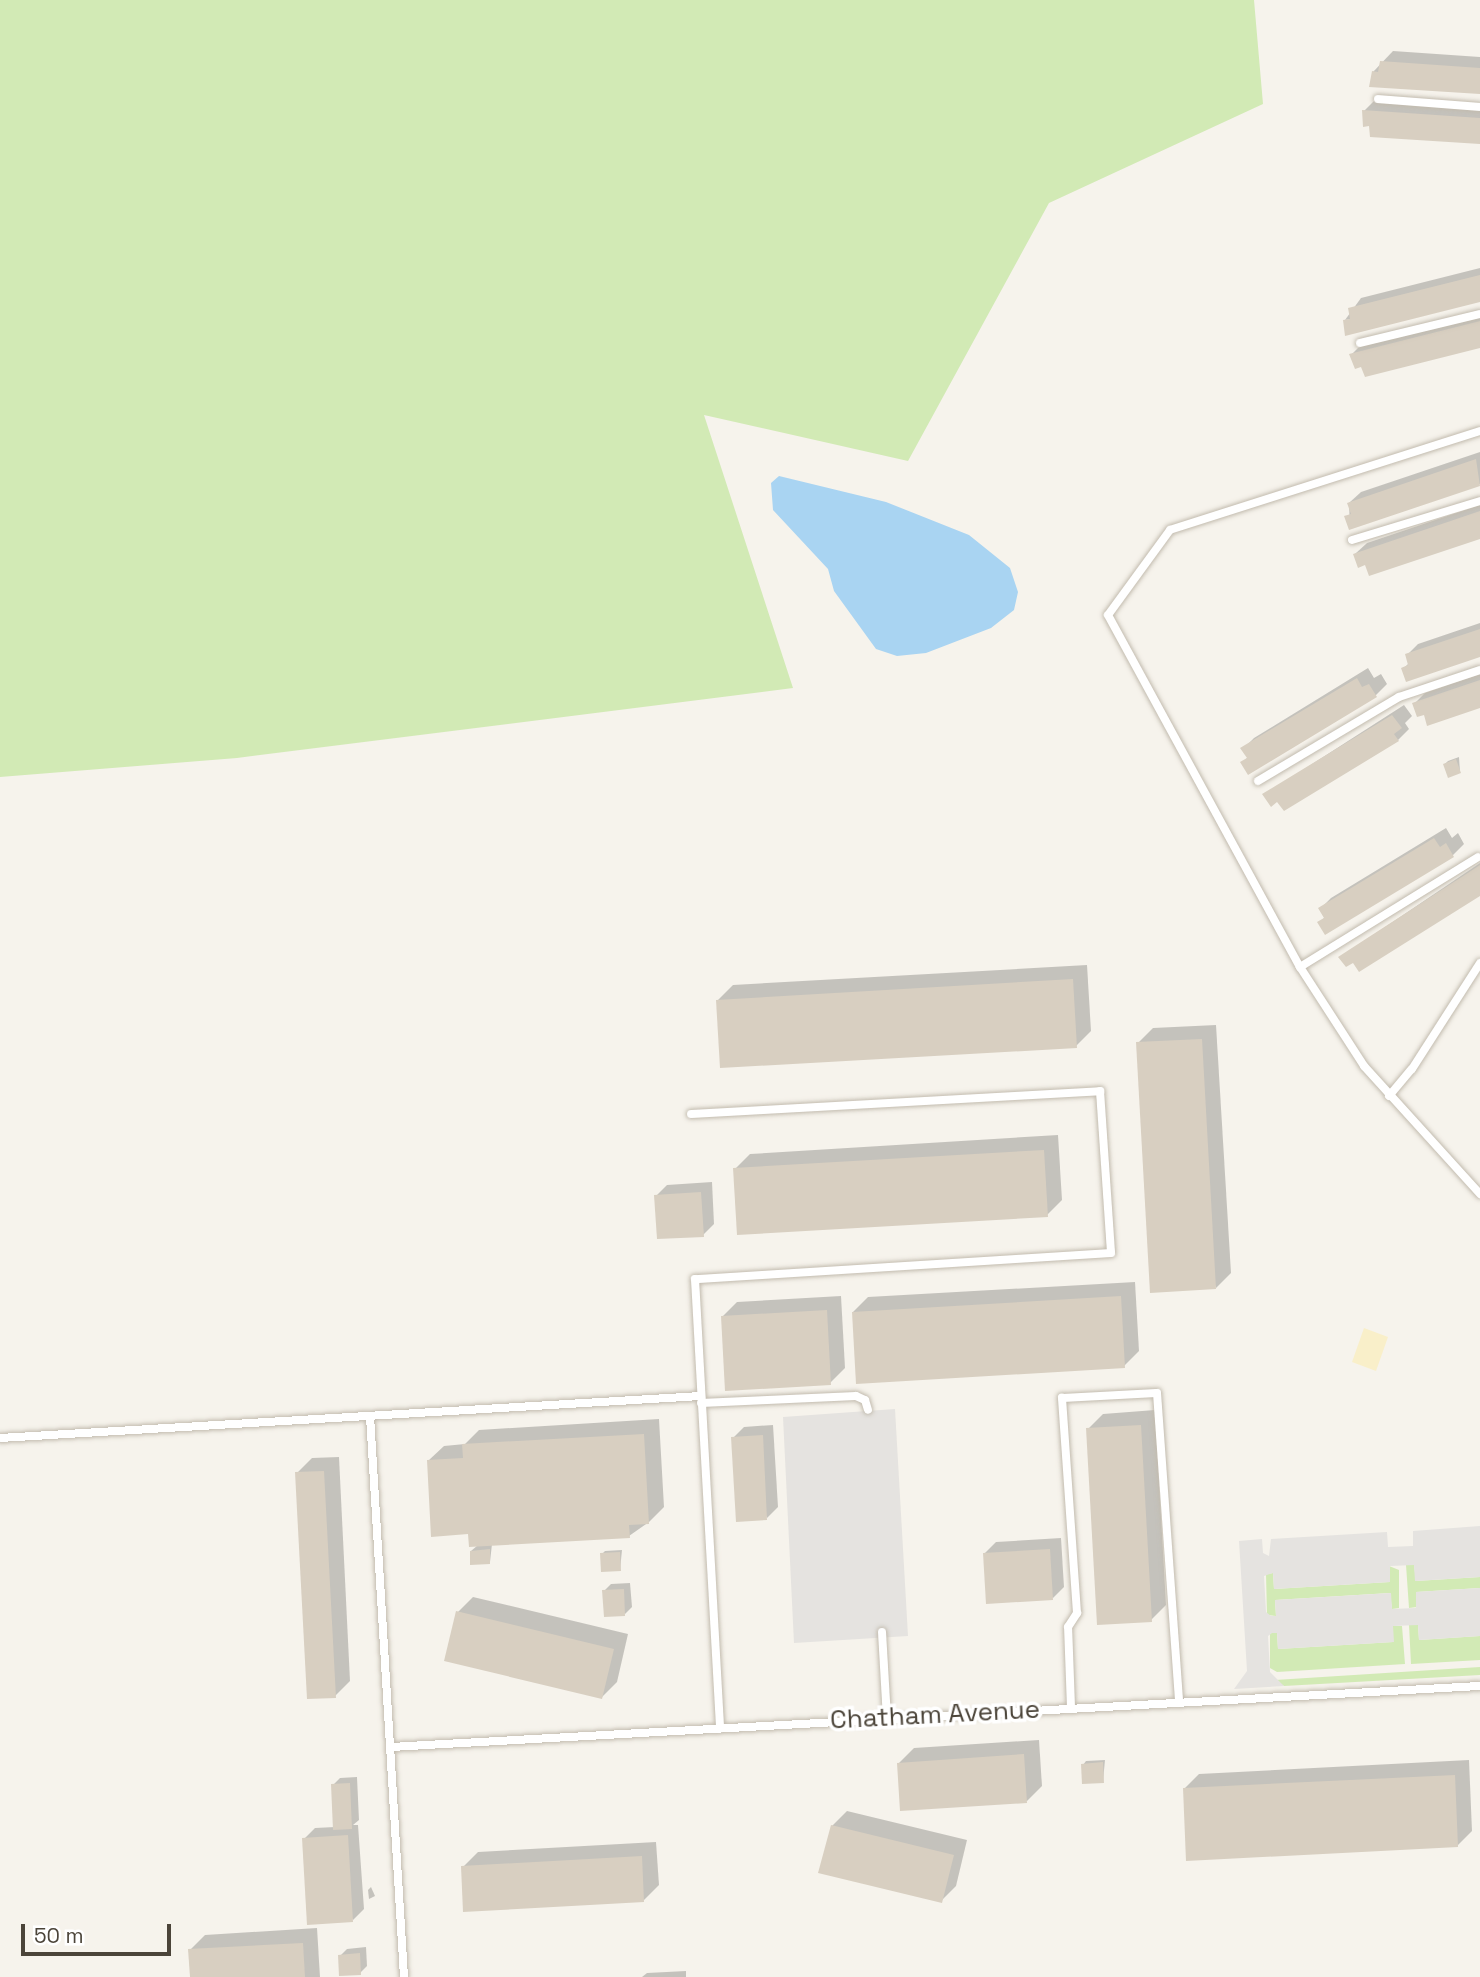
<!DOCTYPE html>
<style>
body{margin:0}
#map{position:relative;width:1480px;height:1977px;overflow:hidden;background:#f6f3ec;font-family:"Space Grotesk",sans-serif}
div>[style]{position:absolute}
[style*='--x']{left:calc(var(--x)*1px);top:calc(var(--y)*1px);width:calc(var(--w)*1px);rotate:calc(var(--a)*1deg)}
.green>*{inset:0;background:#d2eab5}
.sand>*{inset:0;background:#f9efc9}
.parking>*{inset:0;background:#e5e3e0}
.water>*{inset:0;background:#a9d4f2}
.shadow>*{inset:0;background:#0003}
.building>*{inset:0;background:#d8cfc1}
.roads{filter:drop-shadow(0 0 2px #c2bbae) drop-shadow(0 0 2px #c2bbae)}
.service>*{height:8px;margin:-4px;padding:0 4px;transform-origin:4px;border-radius:4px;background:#fff}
span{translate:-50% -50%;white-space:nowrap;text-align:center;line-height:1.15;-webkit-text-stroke:7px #fff;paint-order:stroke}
.street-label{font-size:26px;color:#4b4439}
.scale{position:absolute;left:21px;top:1924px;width:150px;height:32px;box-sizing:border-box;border:4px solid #4b4439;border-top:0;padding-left:9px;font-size:21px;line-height:24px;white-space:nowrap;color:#4b4439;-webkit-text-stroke:5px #fff;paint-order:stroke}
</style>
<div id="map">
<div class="green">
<i style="clip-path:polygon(0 0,1254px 0,1263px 104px,1049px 203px,908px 461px,704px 415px,793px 688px,237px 758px,0 777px)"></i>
<i style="clip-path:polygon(1406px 1565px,1414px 1565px,1416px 1581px,1480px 1577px,1480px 1588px,1416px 1592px,1417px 1607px,1409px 1608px)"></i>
<i style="clip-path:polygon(1389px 1566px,1399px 1570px,1399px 1608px,1392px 1609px,1390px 1593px,1275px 1600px,1276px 1616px,1267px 1615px,1266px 1574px,1273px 1573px,1274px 1589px,1390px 1582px)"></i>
<i style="clip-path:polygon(1409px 1625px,1418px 1625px,1419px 1640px,1480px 1636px,1480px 1660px,1411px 1664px)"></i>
<i style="clip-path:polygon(1393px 1626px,1402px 1626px,1405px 1664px,1277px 1672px,1270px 1668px,1270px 1633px,1277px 1633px,1278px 1649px,1393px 1642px)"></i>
<i style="clip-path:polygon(1480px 1667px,1480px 1675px,1284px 1686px,1275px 1680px)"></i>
</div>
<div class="sand">
<i style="clip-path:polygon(1364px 1328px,1388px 1337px,1376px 1371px,1352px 1362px)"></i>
</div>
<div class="parking">
<i style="clip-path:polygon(895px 1409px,908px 1636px,794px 1643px,783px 1417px)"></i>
<i style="clip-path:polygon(1480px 1526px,1480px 1577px,1415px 1581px,1414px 1565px,1390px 1566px,1390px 1582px,1274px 1589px,1273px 1573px,1264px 1576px,1266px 1612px,1271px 1616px,1276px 1616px,1275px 1600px,1391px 1593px,1392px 1609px,1416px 1608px,1416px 1592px,1480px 1588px,1480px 1636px,1419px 1640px,1418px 1625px,1393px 1626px,1394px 1642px,1278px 1649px,1277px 1633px,1272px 1633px,1268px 1636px,1270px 1672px,1284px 1686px,1234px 1689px,1247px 1671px,1239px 1541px,1262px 1539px,1263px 1553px,1269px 1556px,1271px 1539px,1387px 1532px,1388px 1547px,1413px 1546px,1413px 1531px)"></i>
</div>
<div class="water">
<i style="clip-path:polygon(779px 476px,886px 502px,969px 535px,1010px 568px,1018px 592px,1014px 610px,991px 628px,926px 653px,897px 656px,876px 649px,834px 591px,828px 569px,773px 510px,771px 483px)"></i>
</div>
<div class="shadow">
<i style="clip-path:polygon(1393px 51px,1480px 57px,1480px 92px,1373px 72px)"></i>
<i style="clip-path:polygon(1375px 100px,1480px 107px,1480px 142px,1364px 111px)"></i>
<i style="clip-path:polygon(1480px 268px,1480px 300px,1345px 320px,1361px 298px)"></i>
<i style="clip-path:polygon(1480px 314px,1480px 346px,1362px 365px,1351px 355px,1362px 344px)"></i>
<i style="clip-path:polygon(1480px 452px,1480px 484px,1350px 528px,1349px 503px,1361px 492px)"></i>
<i style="clip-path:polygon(1480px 505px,1480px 537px,1355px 554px,1367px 543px)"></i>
<i style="clip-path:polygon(1480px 623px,1480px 655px,1403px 669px,1409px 663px,1407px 655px,1418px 644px)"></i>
<i style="clip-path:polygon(1368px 668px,1374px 678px,1381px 674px,1387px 684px,1376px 695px,1248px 772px,1242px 763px,1248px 757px,1243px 749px,1254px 738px)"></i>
<i style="clip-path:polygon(1480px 674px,1480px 706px,1425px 712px,1414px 704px,1425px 693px)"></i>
<i style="clip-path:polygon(1404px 705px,1412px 716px,1405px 723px,1409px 729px,1398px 740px,1285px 809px,1277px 800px,1264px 795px)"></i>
<i style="clip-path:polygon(1459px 757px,1460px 772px,1445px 764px,1448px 761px)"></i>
<i style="clip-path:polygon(1446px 828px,1452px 838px,1458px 833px,1464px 844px,1453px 855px,1326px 932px,1320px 922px,1325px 917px,1320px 909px,1331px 898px)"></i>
<i style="clip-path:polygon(1480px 863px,1480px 894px,1353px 961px,1341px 957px)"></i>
<i style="clip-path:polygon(1087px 965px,1091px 1031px,1076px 1046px,718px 1000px,733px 985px)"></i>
<i style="clip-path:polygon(1216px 1025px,1231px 1273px,1216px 1288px,1138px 1043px,1153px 1028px)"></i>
<i style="clip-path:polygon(1058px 1135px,1062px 1200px,1047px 1215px,735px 1169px,750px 1154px)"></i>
<i style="clip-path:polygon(712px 1182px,714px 1224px,703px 1235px,656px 1196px,667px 1185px)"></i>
<i style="clip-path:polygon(1135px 1282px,1139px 1351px,1124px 1366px,853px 1312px,868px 1297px)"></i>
<i style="clip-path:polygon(841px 1296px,845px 1368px,830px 1383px,722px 1317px,737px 1302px)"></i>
<i style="clip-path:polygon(1155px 1410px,1166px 1605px,1151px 1620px,1088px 1429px,1103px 1414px)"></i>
<i style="clip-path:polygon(659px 1419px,664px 1507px,649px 1522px,629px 1536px,492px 1544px,490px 1562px,471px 1551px,478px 1545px,429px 1460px,444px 1446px,465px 1444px,479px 1430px)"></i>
<i style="clip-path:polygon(773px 1425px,778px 1507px,767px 1518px,733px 1438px,744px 1427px)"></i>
<i style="clip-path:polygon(339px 1457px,350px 1681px,335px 1696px,297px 1473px,312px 1458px)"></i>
<i style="clip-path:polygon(1061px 1538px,1064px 1587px,1053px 1598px,985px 1553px,996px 1542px)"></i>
<i style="clip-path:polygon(622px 1550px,620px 1570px,602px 1554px,605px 1551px)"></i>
<i style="clip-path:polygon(630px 1583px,632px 1607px,625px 1614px,604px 1591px,611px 1584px)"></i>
<i style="clip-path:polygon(473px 1597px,628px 1634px,617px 1682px,602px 1697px,458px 1612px)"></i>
<i style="clip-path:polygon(1039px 1740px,1042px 1786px,1027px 1801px,899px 1763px,914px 1748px)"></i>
<i style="clip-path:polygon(1105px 1760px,1103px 1781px,1083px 1765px,1086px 1761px)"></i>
<i style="clip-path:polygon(1469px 1760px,1472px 1831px,1457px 1846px,1184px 1789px,1199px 1774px)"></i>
<i style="clip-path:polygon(357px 1777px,359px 1820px,353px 1825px,358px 1825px,364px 1909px,353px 1920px,304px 1839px,315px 1828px,335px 1827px,333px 1785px,340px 1778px)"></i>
<i style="clip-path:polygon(847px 1811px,967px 1840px,956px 1886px,941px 1901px,832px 1826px)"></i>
<i style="clip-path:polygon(656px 1842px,659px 1885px,644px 1900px,463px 1867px,478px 1852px)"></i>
<i style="clip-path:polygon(371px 1887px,375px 1896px,369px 1899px,368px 1890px)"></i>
<i style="clip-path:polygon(317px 1928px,320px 1977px,192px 1977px,190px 1950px,205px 1935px)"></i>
<i style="clip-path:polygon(366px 1947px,367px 1966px,360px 1973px,340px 1956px,347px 1949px)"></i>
<i style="clip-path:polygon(686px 1971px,686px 1977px,642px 1977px,647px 1973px)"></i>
</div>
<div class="building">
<i style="clip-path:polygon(1380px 61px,1480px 68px,1480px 94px,1369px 87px,1372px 71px,1378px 72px)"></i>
<i style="clip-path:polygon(1362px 110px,1480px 118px,1480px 144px,1370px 137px,1369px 126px,1363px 127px)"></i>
<i style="clip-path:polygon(1480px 275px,1480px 302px,1345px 336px,1343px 320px,1350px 319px,1348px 308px)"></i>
<i style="clip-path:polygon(1480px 321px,1480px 348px,1365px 377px,1361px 367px,1355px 369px,1349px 354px)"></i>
<i style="clip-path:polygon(1476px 459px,1480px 486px,1349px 530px,1344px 516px,1351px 514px,1347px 503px)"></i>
<i style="clip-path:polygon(1480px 511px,1480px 539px,1369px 576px,1365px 565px,1358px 568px,1353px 554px)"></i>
<i style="clip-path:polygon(1480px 629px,1480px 657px,1406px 682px,1401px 668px,1408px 665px,1405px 654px)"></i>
<i style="clip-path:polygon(1357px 678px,1362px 687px,1369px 684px,1377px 697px,1248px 775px,1240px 762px,1247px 758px,1240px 748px)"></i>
<i style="clip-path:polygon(1480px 680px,1480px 708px,1427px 726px,1424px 715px,1417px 717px,1412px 703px)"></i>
<i style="clip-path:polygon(1392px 715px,1402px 728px,1394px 734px,1399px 741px,1284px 811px,1277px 802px,1271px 807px,1262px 794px)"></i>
<i style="clip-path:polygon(1456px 759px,1461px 773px,1448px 778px,1443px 764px)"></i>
<i style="clip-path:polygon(1434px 838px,1440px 847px,1446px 843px,1454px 857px,1325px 935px,1317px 922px,1324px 918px,1318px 908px)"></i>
<i style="clip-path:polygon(1480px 865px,1480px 896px,1359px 972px,1353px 963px,1346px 967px,1338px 957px)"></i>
<i style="clip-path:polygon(1073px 979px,1077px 1048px,720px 1068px,716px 1000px)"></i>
<i style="clip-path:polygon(1202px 1039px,1216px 1289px,1150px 1293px,1136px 1042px)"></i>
<i style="clip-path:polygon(1044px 1150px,1048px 1217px,737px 1235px,733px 1168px)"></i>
<i style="clip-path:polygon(701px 1192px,704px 1237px,657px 1239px,654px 1195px)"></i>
<i style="clip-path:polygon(1121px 1296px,1125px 1368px,856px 1384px,852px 1312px)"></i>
<i style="clip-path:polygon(827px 1310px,831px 1385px,725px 1391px,721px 1316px)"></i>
<i style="clip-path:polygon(1141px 1425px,1152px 1622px,1097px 1625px,1086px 1428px)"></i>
<i style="clip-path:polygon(644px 1434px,649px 1524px,629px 1525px,630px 1538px,469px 1547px,468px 1534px,431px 1537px,427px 1460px,463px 1458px,462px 1444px)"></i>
<i style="clip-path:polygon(763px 1435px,767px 1520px,736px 1522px,731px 1437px)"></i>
<i style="clip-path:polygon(324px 1471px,336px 1698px,307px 1699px,295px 1472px)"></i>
<i style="clip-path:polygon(490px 1549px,490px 1564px,470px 1565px,470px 1551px)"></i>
<i style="clip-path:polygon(1050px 1549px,1053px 1600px,986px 1604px,983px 1553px)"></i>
<i style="clip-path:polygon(620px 1552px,621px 1571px,601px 1572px,600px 1553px)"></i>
<i style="clip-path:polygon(624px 1589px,625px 1616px,604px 1617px,602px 1590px)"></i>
<i style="clip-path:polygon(456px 1611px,614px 1649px,602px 1699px,444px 1661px)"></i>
<i style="clip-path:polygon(1024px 1754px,1027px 1803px,900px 1811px,897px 1763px)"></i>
<i style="clip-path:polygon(1103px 1762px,1104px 1783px,1082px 1784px,1081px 1764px)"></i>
<i style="clip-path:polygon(1455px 1775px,1458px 1847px,1186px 1861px,1183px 1788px)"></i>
<i style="clip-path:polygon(350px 1783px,352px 1829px,333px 1830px,331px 1784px)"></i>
<i style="clip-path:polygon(831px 1825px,954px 1855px,942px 1903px,818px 1873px)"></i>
<i style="clip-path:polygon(348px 1835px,353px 1922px,307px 1925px,302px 1838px)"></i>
<i style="clip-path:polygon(642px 1856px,644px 1902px,463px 1912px,461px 1866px)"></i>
<i style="clip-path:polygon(303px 1943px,305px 1977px,190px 1977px,188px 1949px)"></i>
<i style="clip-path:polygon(360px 1953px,361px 1975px,339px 1976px,338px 1955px)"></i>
</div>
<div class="roads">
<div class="service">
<i style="--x:1378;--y:99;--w:102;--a:4.5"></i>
<i style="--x:1360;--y:343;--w:123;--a:-13.6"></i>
<i style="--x:1480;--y:431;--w:325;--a:162.3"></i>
<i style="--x:1170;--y:530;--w:105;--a:126.1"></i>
<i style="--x:1108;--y:615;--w:401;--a:61.4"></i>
<i style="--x:1300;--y:967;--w:118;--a:57.1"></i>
<i style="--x:1364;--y:1066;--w:173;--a:47.8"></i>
<i style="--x:1352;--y:540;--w:134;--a:-16.9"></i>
<i style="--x:1258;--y:781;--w:164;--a:-30.8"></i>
<i style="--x:1399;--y:697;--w:85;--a:-18.4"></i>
<i style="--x:1300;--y:967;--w:209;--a:-31.7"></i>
<i style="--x:1389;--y:1096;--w:35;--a:-50"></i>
<i style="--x:1412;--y:1069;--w:126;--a:-57.3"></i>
<i style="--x:691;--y:1114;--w:410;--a:-3.2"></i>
<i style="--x:1100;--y:1091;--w:162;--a:86.1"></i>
<i style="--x:1111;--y:1253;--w:417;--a:176.4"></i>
<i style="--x:695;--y:1279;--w:450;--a:86.8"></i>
<i style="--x:701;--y:1403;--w:155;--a:-2.6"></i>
<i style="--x:856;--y:1396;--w:10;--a:24"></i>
<i style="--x:865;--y:1400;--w:10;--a:73"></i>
<i style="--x:370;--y:1416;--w:562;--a:86.53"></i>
<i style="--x:0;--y:1438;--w:702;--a:-3.43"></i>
<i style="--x:882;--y:1632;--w:86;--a:86.7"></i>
<i style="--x:1071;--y:1707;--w:80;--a:-92.1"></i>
<i style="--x:1068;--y:1627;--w:17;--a:-57"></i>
<i style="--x:1077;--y:1613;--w:216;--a:-94"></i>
<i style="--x:1062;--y:1398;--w:95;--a:-3"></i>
<i style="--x:1157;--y:1393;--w:310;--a:85.9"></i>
<i style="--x:391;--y:1747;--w:1091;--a:-3.21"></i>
</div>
</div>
<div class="street-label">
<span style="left:935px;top:1715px;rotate:-3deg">Chatham Avenue</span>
</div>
<div class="scale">50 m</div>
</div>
